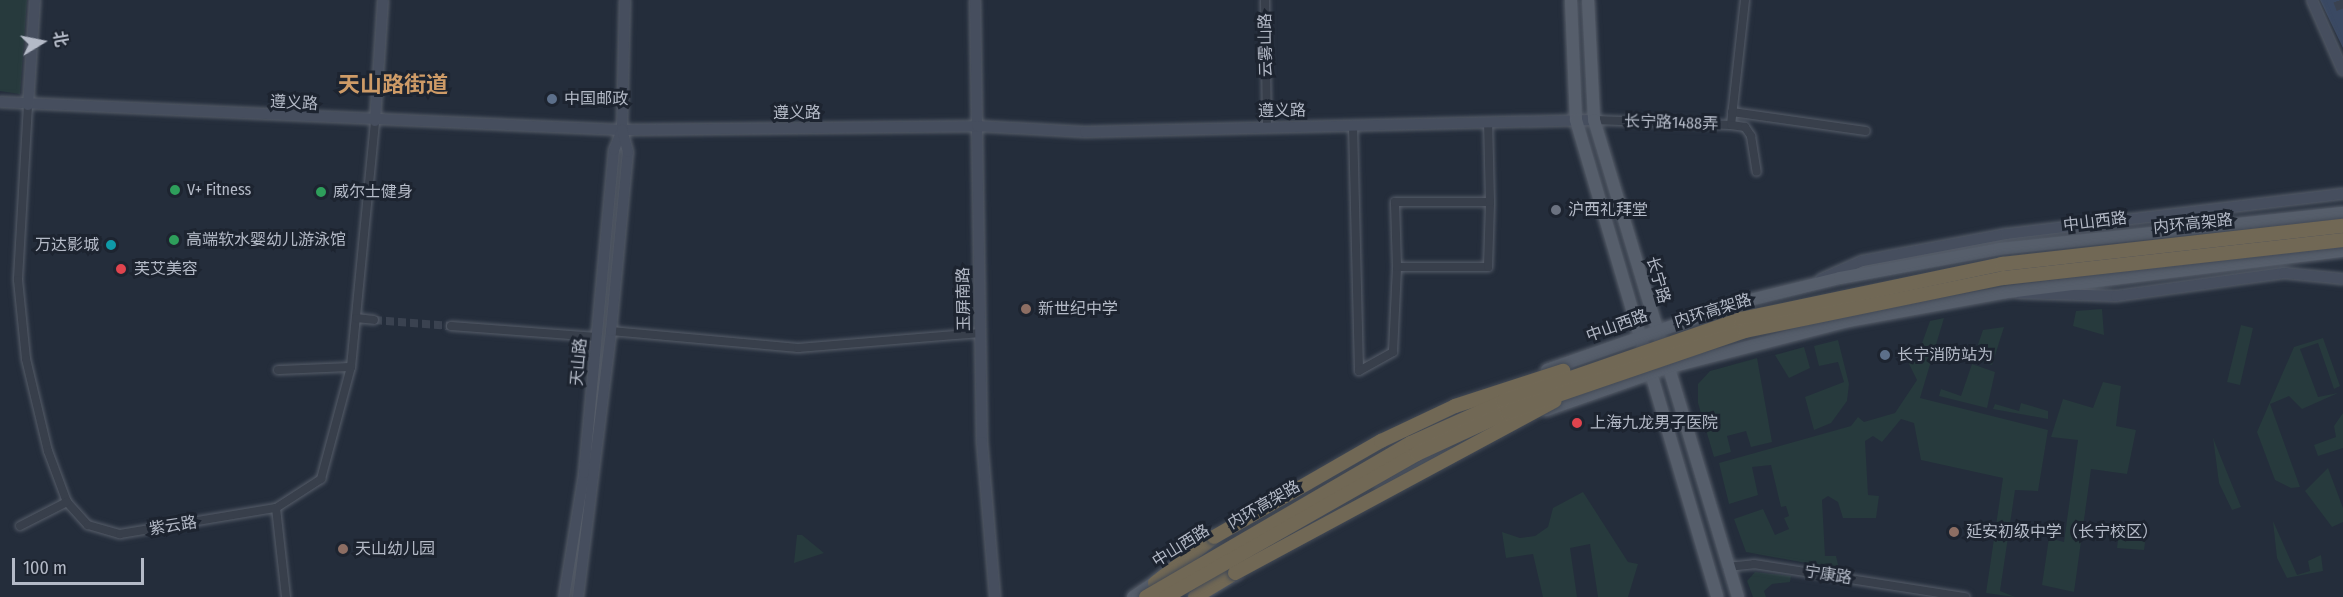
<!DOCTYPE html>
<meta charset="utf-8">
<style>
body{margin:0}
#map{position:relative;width:2343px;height:597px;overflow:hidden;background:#242d3b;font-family:"Fira Sans Condensed","Noto Sans SC",sans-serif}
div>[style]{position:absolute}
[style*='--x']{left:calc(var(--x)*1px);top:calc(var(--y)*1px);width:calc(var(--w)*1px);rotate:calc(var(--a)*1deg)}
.green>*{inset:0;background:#273a3d}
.water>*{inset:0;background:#3a4963}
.street-tunnel>*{height:8px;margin-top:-4px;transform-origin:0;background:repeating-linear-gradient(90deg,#3a4250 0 8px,transparent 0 12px)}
.highway-tunnel>*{height:14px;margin-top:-7px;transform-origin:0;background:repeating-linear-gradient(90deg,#3a4250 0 14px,transparent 0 21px)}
.roads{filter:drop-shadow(0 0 2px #565d69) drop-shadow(0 0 2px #565d69)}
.street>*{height:8px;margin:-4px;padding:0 4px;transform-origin:4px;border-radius:4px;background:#383f4b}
.secondary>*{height:10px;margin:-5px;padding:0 5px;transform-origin:5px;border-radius:5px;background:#464e5e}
.primary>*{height:12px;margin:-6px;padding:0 6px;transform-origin:6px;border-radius:6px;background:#565e6b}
.highway>*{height:14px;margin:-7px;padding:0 7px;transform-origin:7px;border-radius:7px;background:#716855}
.bridges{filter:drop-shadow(0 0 2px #434a56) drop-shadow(0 0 2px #434a56)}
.highway-bridge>*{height:14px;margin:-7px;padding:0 7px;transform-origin:7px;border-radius:7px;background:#716855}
.dots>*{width:16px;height:16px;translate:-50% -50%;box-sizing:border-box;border:3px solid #1d2430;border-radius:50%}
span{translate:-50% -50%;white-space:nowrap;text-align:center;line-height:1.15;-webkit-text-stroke:6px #1d2430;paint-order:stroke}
.street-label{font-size:16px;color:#b4bac7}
.poi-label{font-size:16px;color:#b4bac7}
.left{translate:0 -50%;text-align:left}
.right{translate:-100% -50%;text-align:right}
.district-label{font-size:22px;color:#ce9b67;font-weight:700}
.north{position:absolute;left:12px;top:12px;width:60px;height:60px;-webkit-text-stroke:4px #1d2430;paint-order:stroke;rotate:80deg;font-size:16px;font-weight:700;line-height:24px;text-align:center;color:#b4bac7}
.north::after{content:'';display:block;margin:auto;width:21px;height:27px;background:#b4bac7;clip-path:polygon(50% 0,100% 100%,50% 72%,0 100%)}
.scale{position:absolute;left:12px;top:558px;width:132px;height:27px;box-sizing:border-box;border:3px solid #b4bac7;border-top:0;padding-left:8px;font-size:18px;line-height:21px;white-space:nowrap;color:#b4bac7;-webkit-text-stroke:4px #1d2430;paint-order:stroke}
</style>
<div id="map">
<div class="green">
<i style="clip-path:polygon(0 0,27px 0,20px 94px,0 91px)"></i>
<i style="clip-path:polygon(2102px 309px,2104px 335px,2073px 326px,2076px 311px)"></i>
<i style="clip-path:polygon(1944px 318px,1920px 398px,2048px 430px,2038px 491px,2015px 490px,2000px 591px,2015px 597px,1986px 593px,2003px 478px,1921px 460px,1914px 423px,1901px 419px,1882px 442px,1873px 436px,1865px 441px,1868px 495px,1879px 496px,1876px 518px,1843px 518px,1838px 502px,1828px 496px,1822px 500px,1825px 556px,1836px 556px,1839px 569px,1746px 552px,1734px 519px,1763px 509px,1775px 535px,1789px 529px,1784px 518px,1789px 516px,1786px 506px,1781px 507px,1771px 465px,1752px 467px,1758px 495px,1729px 504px,1719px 463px,1851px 426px,1858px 417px,1864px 422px,1895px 413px,1917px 380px,1908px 362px,1916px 360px,1930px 321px)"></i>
<i style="clip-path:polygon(2241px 325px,2253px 328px,2240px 385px,2227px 382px)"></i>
<i style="clip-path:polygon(2004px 327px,1992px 365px,1973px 359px,1983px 330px)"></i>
<i style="clip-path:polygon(2323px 338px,2340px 386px,2334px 389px,2318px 343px,2300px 349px,2318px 397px,2338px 393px,2302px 409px,2289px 396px,2270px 404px,2300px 487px,2291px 488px,2275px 480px,2257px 432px,2294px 347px)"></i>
<i style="clip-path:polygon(1838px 340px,1849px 384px,1847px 401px,1831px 423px,1814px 430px,1805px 397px,1844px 382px,1838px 362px,1819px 366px,1814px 346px)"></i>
<i style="clip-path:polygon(1804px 347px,1810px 368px,1789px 378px,1775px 355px)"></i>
<i style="clip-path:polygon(1757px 358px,1772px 442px,1751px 447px,1746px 431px,1727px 436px,1731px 452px,1714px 457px,1698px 403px,1698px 384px,1710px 371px)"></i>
<i style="clip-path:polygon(1972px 364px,1995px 372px,1987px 408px,1939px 396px,1941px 389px,1961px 396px)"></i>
<i style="clip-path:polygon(2103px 382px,2121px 386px,2116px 426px,2136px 430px,2127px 474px,2091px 469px,2074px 592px,2042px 585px,2049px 538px,2064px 542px,2078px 440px,2051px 437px,2063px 399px,2093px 408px)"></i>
<i style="clip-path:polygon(2021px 403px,2048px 411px,2048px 419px,1993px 409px,1995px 404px,2019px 411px)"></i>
<i style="clip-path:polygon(2343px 413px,2343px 448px,2318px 456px,2314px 445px,2336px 437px,2334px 426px)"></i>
<i style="clip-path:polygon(2213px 437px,2215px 443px,2241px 507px,2232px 510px,2219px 483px)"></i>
<i style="clip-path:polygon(2328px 468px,2343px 508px,2343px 522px,2332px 527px,2305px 491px)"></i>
<i style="clip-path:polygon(1583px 492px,1628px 562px,1638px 564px,1628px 597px,1598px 597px,1590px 544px,1570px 548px,1577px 597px,1543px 597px,1533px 554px,1506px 558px,1502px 532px,1520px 538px,1535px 536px,1548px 527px,1553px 508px)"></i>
<i style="clip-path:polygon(2273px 521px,2297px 575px,2310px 571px,2308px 561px,2321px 555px,2323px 571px,2287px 578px,2277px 558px)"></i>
<i style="clip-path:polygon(2119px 532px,2146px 536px,2144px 550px,2117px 548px)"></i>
<i style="clip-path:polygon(797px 535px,802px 535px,824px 553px,794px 563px)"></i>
<i style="clip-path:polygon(1755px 572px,1791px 576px,1790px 582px,1772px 584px,1764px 591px,1766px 597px,1753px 597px,1747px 581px)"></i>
</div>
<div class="water">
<i style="clip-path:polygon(2320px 0,2343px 0,2343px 48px)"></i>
</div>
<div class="street-tunnel">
<i style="--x:374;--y:320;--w:77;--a:4.5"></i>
</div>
<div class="highway-tunnel">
<i style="--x:2340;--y:0;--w:9;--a:69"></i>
</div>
<div class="roads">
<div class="street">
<i style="--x:1265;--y:0;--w:127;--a:89.1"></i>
<i style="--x:28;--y:105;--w:175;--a:93.3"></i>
<i style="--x:18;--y:280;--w:79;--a:84.2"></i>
<i style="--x:26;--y:359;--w:95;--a:76.6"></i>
<i style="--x:48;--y:451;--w:54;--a:69.6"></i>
<i style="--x:67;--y:502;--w:31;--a:48"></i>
<i style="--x:88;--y:525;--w:33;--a:16"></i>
<i style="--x:120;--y:534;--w:158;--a:-9.5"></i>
<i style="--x:276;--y:508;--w:54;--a:-32.8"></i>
<i style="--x:321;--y:479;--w:116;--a:-75"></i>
<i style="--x:351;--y:367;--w:247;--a:-84.4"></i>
<i style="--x:1732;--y:112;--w:135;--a:8.1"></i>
<i style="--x:1594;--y:120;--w:137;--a:2.1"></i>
<i style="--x:1731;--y:125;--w:126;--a:-83.6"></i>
<i style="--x:1353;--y:125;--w:246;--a:88.6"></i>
<i style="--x:1359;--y:371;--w:39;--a:-29"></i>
<i style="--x:1393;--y:352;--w:85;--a:-87.3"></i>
<i style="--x:1397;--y:267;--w:91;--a:0"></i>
<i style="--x:1488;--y:267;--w:65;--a:-88.2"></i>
<i style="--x:1731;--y:125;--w:14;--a:8"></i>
<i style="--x:1745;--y:127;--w:11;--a:56"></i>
<i style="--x:1751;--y:136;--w:36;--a:81"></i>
<i style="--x:1397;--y:267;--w:65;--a:-91.8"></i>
<i style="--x:1395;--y:202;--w:95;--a:0"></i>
<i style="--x:1490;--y:202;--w:80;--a:-91.4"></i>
<i style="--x:356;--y:318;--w:18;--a:6"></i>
<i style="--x:451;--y:326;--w:146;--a:4.3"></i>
<i style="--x:611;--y:331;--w:188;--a:5.2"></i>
<i style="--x:798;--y:348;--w:183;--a:-4.7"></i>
<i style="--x:278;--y:370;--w:73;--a:-2.4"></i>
<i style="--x:276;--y:508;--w:90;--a:83.6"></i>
<i style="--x:20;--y:526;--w:53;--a:-27.1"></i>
<i style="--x:1727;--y:567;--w:27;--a:-6"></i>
<i style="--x:1754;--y:564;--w:214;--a:8.9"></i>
</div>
<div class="secondary">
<i style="--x:975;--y:0;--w:442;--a:89.1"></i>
<i style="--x:982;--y:442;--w:156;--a:85.2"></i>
<i style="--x:2312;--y:0;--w:77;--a:66.4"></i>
<i style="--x:0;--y:102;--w:623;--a:2.58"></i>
<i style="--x:622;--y:130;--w:355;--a:-0.6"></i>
<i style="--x:977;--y:126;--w:108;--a:3.2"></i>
<i style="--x:1085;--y:132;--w:509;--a:-1.35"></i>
<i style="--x:28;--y:105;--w:105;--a:-86.2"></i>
<i style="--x:375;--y:121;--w:121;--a:-86.2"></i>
<i style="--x:1821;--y:279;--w:45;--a:-23.7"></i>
<i style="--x:1862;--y:261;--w:147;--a:-10.6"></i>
<i style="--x:2006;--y:234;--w:339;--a:-6.8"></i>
<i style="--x:2019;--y:293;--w:97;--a:1.8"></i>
<i style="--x:2116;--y:296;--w:170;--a:-7.8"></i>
<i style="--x:2284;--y:273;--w:59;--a:5.8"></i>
<i style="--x:564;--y:597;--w:126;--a:-80.8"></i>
<i style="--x:584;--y:473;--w:324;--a:-84.7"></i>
<i style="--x:614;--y:150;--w:22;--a:-68"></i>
<i style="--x:622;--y:130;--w:130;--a:-88.7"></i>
<i style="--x:578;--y:597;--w:268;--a:-82.9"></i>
<i style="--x:611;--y:331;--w:180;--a:-84.6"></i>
<i style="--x:628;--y:152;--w:23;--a:-105"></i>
</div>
<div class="primary">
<i style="--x:1571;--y:0;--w:120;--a:87.6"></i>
<i style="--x:1576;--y:120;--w:497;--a:73.5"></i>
<i style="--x:1588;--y:0;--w:120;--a:87.1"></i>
<i style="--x:1594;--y:120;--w:498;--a:73.2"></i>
<i style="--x:1547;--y:370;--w:202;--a:-19.3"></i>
<i style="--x:1738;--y:303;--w:105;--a:-13.8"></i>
<i style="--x:1840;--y:278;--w:162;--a:-10.3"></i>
<i style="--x:1999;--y:249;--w:346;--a:-6"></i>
<i style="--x:1546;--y:410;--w:127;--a:-19.3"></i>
<i style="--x:1666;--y:368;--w:188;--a:-14.5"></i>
<i style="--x:1848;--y:321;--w:162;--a:-10.3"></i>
<i style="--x:2007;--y:292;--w:338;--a:-7"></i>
<i style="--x:1379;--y:483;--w:75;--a:-23.5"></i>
<i style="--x:1133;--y:597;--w:36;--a:-34"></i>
</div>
<div class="highway">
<i style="--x:1155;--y:583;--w:75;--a:-37.9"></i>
<i style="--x:1195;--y:597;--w:47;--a:-31"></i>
</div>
</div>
<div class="bridges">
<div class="highway-bridge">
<i style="--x:1214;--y:537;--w:193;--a:-29.9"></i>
<i style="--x:1381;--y:441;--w:82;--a:-25.3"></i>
<i style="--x:1455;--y:406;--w:114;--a:-18"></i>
<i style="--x:1235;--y:573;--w:363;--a:-28.3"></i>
<i style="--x:1146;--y:597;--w:306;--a:-30.2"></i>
<i style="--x:1411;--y:443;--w:102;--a:-24.3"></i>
<i style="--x:1504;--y:401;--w:251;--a:-19.1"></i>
<i style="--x:1741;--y:319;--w:267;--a:-11.9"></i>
<i style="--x:2002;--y:264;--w:343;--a:-6.4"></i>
<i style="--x:1166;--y:597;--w:289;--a:-29.7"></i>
<i style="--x:1417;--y:454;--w:100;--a:-24.8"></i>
<i style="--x:1508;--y:412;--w:250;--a:-18.9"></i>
<i style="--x:1745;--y:331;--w:264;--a:-11.6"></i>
<i style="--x:2004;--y:278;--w:341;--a:-6.4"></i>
</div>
</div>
<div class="dots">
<i style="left:552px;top:99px;background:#5c6f8a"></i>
<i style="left:175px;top:190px;background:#2e9e5b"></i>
<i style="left:321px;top:192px;background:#2e9e5b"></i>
<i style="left:1556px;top:210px;background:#6b7280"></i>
<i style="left:174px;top:240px;background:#2e9e5b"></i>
<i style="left:111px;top:245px;background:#0f9aa8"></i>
<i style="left:121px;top:269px;background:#e0444e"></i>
<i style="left:1026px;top:309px;background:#8d6e63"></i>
<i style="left:1885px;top:355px;background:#5c6f8a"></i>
<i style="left:1577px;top:423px;background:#e0444e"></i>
<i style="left:1954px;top:532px;background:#8d6e63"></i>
<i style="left:343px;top:549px;background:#8d6e63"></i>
</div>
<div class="street-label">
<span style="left:1266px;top:45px;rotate:-91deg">云雾山路</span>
<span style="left:294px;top:103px;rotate:3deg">遵义路</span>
<span style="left:1282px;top:111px;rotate:-1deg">遵义路</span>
<span style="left:797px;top:113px">遵义路</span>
<span style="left:1671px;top:123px;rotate:2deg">长宁路1488弄</span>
<span style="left:2095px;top:222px;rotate:-7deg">中山西路</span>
<span style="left:2193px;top:224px;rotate:-6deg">内环高架路</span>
<span style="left:1658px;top:280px;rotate:74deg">长宁路</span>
<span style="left:964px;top:299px;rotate:-91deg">玉屏南路</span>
<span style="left:1713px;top:311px;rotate:-17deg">内环高架路</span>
<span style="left:1617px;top:326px;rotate:-20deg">中山西路</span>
<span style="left:579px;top:362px;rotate:-85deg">天山路</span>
<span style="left:1264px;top:505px;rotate:-30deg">内环高架路</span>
<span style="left:173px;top:526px;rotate:-9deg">紫云路</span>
<span style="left:1181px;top:546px;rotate:-32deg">中山西路</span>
<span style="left:1828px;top:575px;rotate:9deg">宁康路</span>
</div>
<div class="poi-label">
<span class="left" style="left:564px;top:99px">中国邮政</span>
<span class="left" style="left:187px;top:190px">V+ Fitness</span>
<span class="left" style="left:333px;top:192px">威尔士健身</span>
<span class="left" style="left:1568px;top:210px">沪西礼拜堂</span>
<span class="left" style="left:186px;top:240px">高端软水婴幼儿游泳馆</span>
<span class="right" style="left:99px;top:245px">万达影城</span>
<span class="left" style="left:134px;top:269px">芙艾美容</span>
<span class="left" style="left:1038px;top:309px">新世纪中学</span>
<span class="left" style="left:1897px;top:355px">长宁消防站为</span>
<span class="left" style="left:1590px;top:423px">上海九龙男子医院</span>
<span class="left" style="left:1966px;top:532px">延安初级中学（长宁校区）</span>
<span class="left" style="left:355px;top:549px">天山幼儿园</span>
</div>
<div class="district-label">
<span style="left:393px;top:85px">天山路街道</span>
</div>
<div class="north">北</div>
<div class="scale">100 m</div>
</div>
